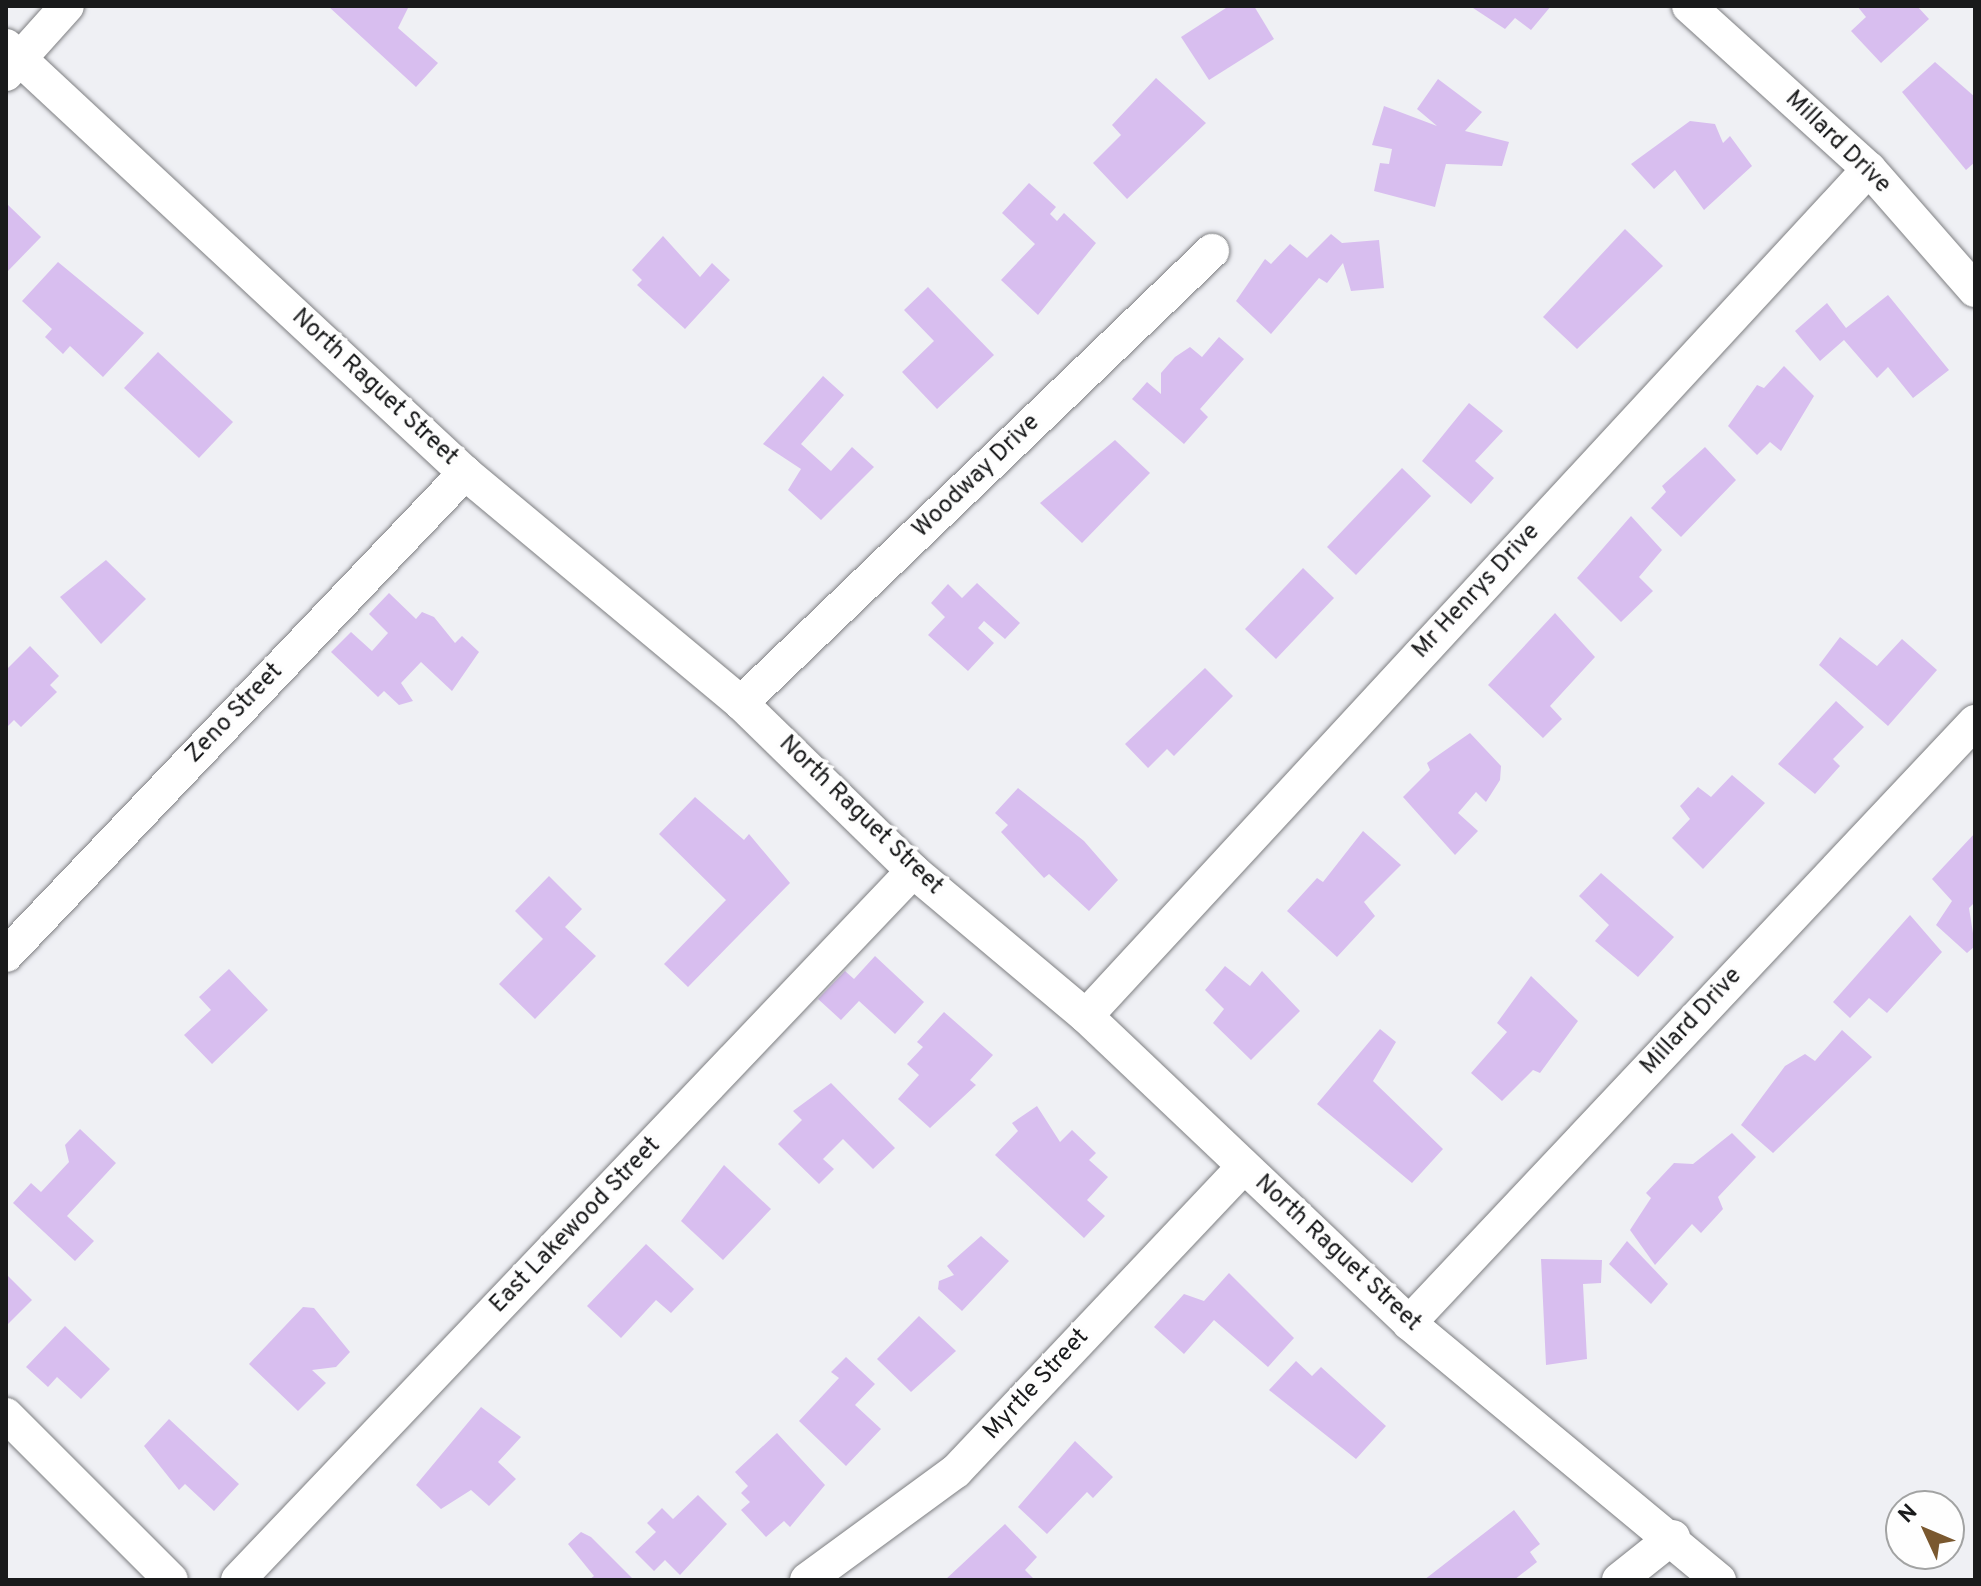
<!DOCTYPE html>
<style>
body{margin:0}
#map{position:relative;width:1981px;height:1586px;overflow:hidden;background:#eff0f4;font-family:Overpass,sans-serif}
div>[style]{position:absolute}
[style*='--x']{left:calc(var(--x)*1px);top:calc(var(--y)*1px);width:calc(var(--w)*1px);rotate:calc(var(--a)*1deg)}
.building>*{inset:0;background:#d8beef}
.roads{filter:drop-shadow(0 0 2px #7e7f82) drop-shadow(0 0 2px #7e7f82)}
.minor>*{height:34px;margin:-17px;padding:0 17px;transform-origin:17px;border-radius:17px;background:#fff}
span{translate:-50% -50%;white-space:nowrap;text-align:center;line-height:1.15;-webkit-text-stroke:7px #fefefe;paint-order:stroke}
.street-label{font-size:24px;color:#191a1b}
.frame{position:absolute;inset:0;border:8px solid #191a1b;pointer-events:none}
.north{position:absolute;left:1885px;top:1490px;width:80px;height:80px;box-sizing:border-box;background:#fefefe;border:2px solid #a2a3a3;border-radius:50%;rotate:314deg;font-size:22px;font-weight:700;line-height:32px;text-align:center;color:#191a1b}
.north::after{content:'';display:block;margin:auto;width:28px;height:36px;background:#7a582f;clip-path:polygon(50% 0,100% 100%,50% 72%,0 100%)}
</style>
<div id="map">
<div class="building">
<i style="clip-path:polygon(328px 6px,409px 6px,398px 28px,438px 63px,416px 87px)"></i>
<i style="clip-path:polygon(1229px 6px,1254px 6px,1274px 39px,1209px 80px,1181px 37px)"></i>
<i style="clip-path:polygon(1470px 6px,1551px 6px,1531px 30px,1515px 18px,1505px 29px)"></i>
<i style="clip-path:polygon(1857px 6px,1917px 6px,1929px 19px,1881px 63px,1851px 31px,1866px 17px)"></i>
<i style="clip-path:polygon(1935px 62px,1975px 97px,1975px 162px,1966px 170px,1902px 92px)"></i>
<i style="clip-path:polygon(1156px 78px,1206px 123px,1127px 199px,1093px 163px,1121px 135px,1112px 125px)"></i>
<i style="clip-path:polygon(1438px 79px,1482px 112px,1465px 131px,1509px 142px,1502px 166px,1446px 164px,1435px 207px,1374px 191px,1380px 163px,1389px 164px,1392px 149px,1372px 145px,1384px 106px,1437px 126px,1417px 109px)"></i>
<i style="clip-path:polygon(1690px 121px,1715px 124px,1723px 143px,1730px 136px,1752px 166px,1704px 210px,1675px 170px,1654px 189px,1631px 164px)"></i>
<i style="clip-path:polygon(1029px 183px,1056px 207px,1050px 214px,1057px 221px,1064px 213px,1096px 243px,1038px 315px,1001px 280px,1035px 244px,1002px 213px)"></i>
<i style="clip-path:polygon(6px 203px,41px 237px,6px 273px)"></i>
<i style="clip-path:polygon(1625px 229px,1663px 266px,1577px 349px,1543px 317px)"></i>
<i style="clip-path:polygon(1331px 234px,1342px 243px,1379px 240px,1384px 288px,1351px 291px,1343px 263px,1327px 283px,1319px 278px,1271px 334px,1236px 301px,1265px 259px,1271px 264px,1290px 244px,1307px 258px)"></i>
<i style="clip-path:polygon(663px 236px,700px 277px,712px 263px,730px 280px,685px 329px,637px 285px,642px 280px,632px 270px)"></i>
<i style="clip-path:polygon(58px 262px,144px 333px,103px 377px,70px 346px,63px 354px,45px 337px,52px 329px,22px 301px)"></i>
<i style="clip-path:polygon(928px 287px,994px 355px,937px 409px,902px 372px,934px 341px,904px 310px)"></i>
<i style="clip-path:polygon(1888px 295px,1949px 370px,1913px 398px,1888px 367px,1877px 378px,1844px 340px,1820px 361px,1795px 331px,1827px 303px,1846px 328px)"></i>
<i style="clip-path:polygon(1219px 337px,1244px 359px,1200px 409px,1208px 417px,1184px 444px,1132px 399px,1147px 382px,1161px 394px,1161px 373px,1175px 357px,1190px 347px,1202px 357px)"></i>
<i style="clip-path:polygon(158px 352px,233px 422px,199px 458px,124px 388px)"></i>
<i style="clip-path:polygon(1784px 366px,1814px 396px,1781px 451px,1770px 442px,1757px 455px,1728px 426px,1757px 385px,1764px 388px)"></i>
<i style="clip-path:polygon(823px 376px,844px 395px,801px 444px,831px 471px,852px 447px,874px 467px,821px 520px,788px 490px,801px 469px,763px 444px)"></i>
<i style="clip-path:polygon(1469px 403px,1503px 431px,1475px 461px,1494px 478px,1471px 504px,1422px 461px)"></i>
<i style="clip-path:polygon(1115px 440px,1150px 473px,1082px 543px,1040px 503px)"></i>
<i style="clip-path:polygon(1705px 447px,1736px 480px,1681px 537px,1651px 508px,1666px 492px,1662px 486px)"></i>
<i style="clip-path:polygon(1402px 468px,1431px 496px,1356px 575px,1327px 547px)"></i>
<i style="clip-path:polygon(1631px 516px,1662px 550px,1639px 577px,1653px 591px,1621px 622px,1577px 578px)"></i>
<i style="clip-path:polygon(106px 560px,146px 599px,101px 644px,60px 597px)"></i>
<i style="clip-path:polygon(1303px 568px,1334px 598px,1276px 659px,1245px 629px)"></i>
<i style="clip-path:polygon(977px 583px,1020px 623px,1005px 639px,984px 621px,978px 628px,994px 643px,968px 671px,928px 635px,945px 617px,931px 603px,948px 584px,962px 598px)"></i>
<i style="clip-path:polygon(389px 593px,416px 619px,422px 612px,434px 617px,455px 643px,462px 636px,479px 652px,452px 691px,421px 662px,401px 683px,413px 701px,399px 705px,384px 691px,378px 697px,331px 652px,351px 632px,372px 651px,388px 633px,369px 614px)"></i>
<i style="clip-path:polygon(1555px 613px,1595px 657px,1550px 706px,1562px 719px,1543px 738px,1488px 685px)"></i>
<i style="clip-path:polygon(1840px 637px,1877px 666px,1902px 639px,1937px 670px,1888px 726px,1819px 665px)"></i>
<i style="clip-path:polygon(30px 646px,59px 676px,50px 685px,57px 692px,21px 727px,14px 720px,6px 728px,6px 670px)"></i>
<i style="clip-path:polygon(1205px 668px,1233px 696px,1174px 756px,1167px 749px,1148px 768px,1125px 744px)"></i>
<i style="clip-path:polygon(1836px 701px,1864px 727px,1833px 759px,1840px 766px,1815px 794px,1778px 764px)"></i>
<i style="clip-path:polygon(1470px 733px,1501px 766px,1500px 780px,1486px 802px,1476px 792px,1458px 813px,1478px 831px,1455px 855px,1403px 797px,1430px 770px,1427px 763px)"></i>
<i style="clip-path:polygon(1732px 775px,1765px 803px,1703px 869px,1672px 838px,1690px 819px,1680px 806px,1698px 787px,1711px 797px)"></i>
<i style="clip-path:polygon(1018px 788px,1084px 841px,1118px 880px,1089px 911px,1049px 874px,1044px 878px,1001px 832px,1008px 825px,995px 813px)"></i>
<i style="clip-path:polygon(695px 797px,744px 840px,749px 834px,790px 883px,688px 987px,664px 964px,726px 900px,659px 834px)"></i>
<i style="clip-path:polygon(1363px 831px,1401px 865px,1364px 902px,1375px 916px,1337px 957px,1287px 911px,1317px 878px,1323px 882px)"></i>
<i style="clip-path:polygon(1975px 833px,1975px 902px,1969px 908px,1975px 946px,1967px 953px,1936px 925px,1952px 901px,1932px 879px)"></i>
<i style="clip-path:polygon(1601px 873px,1674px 937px,1638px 977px,1595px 941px,1609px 925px,1579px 896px)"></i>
<i style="clip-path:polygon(549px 876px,582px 909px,565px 927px,596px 956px,535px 1019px,499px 984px,543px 939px,515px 911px)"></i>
<i style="clip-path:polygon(1910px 915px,1942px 952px,1887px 1013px,1869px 998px,1850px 1018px,1833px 1002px)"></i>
<i style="clip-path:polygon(875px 956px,924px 1002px,895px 1034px,859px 1001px,841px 1020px,818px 999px,845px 971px,854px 979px)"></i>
<i style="clip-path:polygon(1225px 966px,1250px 986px,1262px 971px,1300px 1011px,1251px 1060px,1213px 1023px,1224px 1009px,1205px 990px)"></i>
<i style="clip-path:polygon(229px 969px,268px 1010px,212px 1064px,184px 1035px,211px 1010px,199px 997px)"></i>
<i style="clip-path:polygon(1531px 976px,1578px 1021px,1540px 1073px,1533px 1070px,1502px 1101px,1471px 1073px,1507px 1032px,1497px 1023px)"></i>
<i style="clip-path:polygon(944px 1012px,993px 1055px,970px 1080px,976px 1085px,930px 1128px,898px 1099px,919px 1075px,907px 1064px,923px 1047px,917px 1042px)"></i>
<i style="clip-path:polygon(1380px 1029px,1396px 1042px,1373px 1081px,1443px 1149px,1412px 1183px,1317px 1104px)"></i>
<i style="clip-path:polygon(1842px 1030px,1872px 1057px,1773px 1153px,1741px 1125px,1785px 1066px,1805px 1054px,1815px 1061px)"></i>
<i style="clip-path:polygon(831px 1083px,895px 1148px,873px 1169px,843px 1139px,823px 1159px,834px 1169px,819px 1184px,778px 1144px,802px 1120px,793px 1111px)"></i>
<i style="clip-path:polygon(1037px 1106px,1060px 1142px,1072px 1130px,1096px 1153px,1089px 1160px,1108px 1177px,1087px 1200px,1105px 1216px,1084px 1238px,995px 1155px,1018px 1131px,1012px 1123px)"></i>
<i style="clip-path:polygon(80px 1129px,116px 1163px,67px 1216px,94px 1241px,75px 1261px,13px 1203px,31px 1183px,41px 1192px,69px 1162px,65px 1145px)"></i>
<i style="clip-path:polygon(1732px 1133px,1756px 1157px,1718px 1197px,1723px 1209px,1701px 1233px,1692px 1224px,1655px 1265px,1630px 1230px,1651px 1198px,1646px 1193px,1674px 1163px,1693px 1164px)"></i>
<i style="clip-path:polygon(724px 1165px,771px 1209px,723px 1260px,681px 1221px)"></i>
<i style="clip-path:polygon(981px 1236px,1009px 1261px,962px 1311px,938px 1289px,939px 1281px,954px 1275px,947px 1266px)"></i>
<i style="clip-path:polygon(1627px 1241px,1668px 1284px,1651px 1304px,1609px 1264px)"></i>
<i style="clip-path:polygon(646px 1244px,694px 1289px,671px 1313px,656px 1300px,621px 1338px,587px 1306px)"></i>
<i style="clip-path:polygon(1541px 1259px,1602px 1260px,1601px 1283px,1583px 1284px,1587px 1359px,1546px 1365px)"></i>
<i style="clip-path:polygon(1229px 1273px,1294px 1338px,1268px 1367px,1214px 1320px,1184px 1354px,1154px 1327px,1184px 1294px,1204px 1301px)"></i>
<i style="clip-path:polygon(6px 1274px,32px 1300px,6px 1326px)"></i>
<i style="clip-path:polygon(303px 1307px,314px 1308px,350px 1352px,336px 1367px,312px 1370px,326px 1383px,298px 1411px,249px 1364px)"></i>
<i style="clip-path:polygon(919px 1316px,956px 1351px,911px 1392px,877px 1359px)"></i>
<i style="clip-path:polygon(65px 1326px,110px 1369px,81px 1399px,57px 1377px,48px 1387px,26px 1367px)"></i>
<i style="clip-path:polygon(846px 1357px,875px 1384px,855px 1405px,881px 1429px,846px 1466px,799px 1421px,839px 1378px,831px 1372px)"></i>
<i style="clip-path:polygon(1296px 1361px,1312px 1376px,1321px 1367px,1386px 1426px,1356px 1459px,1269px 1390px)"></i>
<i style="clip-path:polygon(481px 1407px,521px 1437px,498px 1462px,516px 1479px,489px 1506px,471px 1490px,441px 1509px,416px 1485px)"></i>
<i style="clip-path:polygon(169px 1419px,239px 1484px,214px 1511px,185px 1484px,179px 1490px,144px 1446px)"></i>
<i style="clip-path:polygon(777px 1433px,825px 1485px,790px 1527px,784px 1521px,766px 1537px,741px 1510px,750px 1502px,741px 1493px,748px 1486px,735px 1472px)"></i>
<i style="clip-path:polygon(1075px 1441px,1113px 1477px,1093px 1498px,1087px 1492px,1047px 1534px,1018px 1507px)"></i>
<i style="clip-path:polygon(698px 1495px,727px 1524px,680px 1575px,665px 1560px,654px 1571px,635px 1552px,656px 1532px,647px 1523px,662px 1508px,673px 1519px)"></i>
<i style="clip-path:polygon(1514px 1510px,1540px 1544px,1530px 1552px,1537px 1562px,1514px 1580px,1424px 1580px)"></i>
<i style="clip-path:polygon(1005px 1524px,1037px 1557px,1025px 1570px,1035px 1580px,945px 1580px)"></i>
<i style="clip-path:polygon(581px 1532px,591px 1537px,634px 1580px,589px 1580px,594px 1576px,568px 1544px)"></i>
</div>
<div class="roads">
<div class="minor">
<i style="--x:1689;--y:6;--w:243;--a:42.2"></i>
<i style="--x:1869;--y:169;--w:161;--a:48.8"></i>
<i style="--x:6;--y:46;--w:627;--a:42.93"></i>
<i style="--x:465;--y:473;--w:359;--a:39.8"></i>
<i style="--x:741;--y:703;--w:240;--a:44.3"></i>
<i style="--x:913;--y:871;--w:226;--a:40"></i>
<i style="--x:1086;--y:1016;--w:446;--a:43.5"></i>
<i style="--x:1409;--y:1323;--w:403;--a:39.7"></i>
<i style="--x:6;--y:74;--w:91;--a:-48.1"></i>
<i style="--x:741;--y:703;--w:653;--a:-43.82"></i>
<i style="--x:6;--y:955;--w:666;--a:-46.4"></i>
<i style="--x:1086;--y:1016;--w:1153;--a:-47.25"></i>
<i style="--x:1409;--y:1323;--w:826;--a:-46.72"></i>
<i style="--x:6;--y:1415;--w:233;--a:45"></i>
<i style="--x:238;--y:1580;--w:979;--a:-46.41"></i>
<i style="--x:807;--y:1580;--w:185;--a:-36.2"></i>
<i style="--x:956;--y:1471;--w:419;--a:-46.6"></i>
<i style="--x:1619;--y:1580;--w:69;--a:-38.5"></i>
</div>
</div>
<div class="street-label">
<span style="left:1837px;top:143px;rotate:44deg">Millard Drive</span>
<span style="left:374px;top:388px;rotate:43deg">North Raguet Street</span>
<span style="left:977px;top:477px;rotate:-44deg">Woodway Drive</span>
<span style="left:1477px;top:592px;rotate:-47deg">Mr Henrys Drive</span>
<span style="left:235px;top:714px;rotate:-46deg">Zeno Street</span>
<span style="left:860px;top:816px;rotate:44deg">North Raguet Street</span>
<span style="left:1692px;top:1022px;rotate:-47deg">Millard Drive</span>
<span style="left:576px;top:1226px;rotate:-46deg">East Lakewood Street</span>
<span style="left:1337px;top:1254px;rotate:43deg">North Raguet Street</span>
<span style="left:1037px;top:1385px;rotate:-47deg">Myrtle Street</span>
</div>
<div class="frame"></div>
<div class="north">N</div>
</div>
